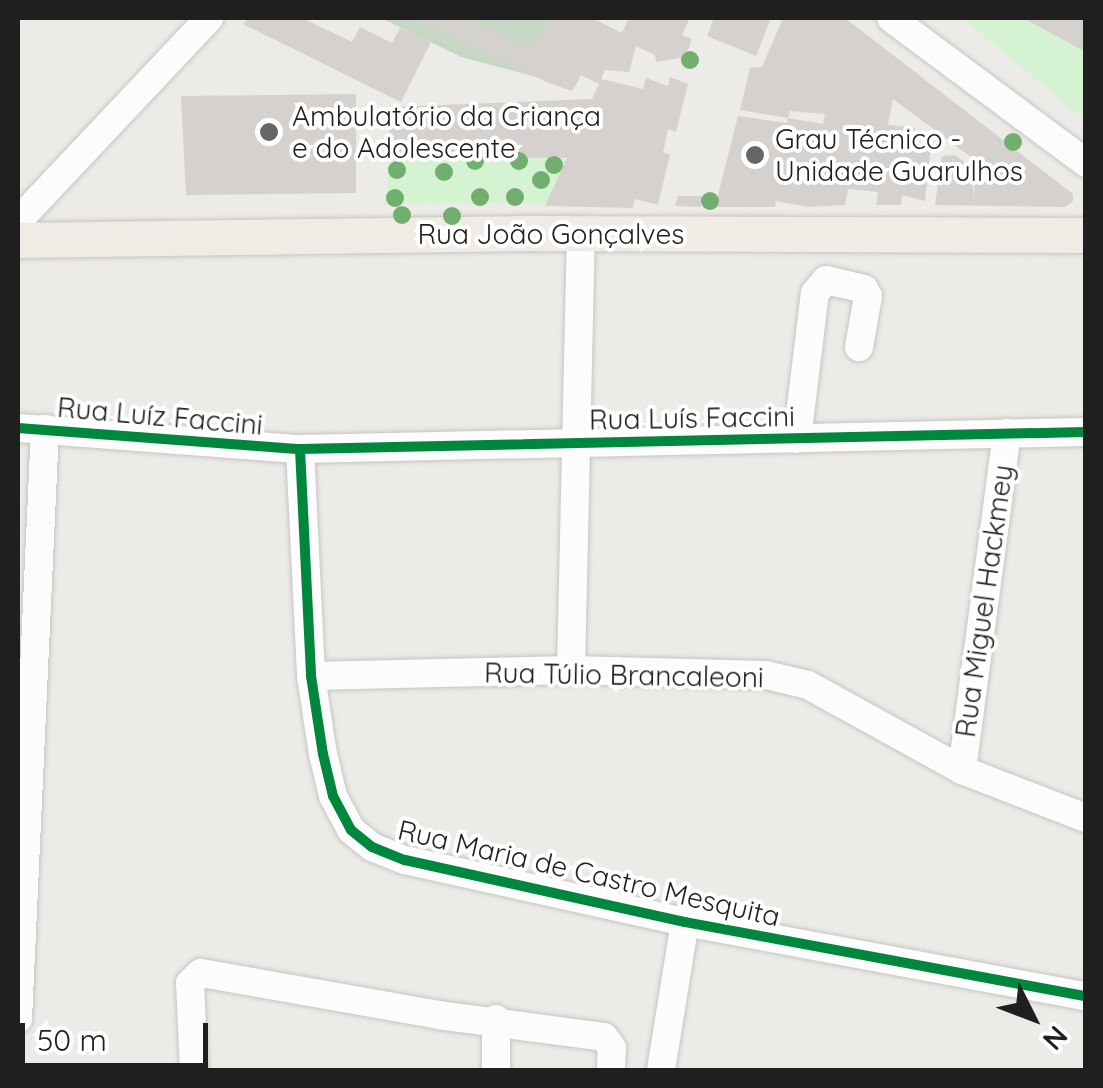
<!DOCTYPE html>
<meta charset="utf-8">
<style>
body{margin:0}
#map{position:relative;width:1103px;height:1088px;overflow:hidden;background:#edebe8;font-family:Quicksand,sans-serif}
div>[style]{position:absolute}
[style*='--x']{left:calc(var(--x)*1px);top:calc(var(--y)*1px);width:calc(var(--w)*1px);rotate:calc(var(--a)*1deg)}
.cemetery>*{inset:0;background:#c6d8c5}
.park>*{inset:0;background:#d5f3d3}
.building>*{inset:0;background:#d4d1ce}
.roads{filter:drop-shadow(0 0 2px #c6c5c4) drop-shadow(0 0 2px #c6c5c4)}
.minor>*{height:28px;margin:-14px;padding:0 14px;transform-origin:14px;border-radius:14px;background:#fcfcfc}
.major>*{height:35px;margin:-17.5px;padding:0 17.5px;transform-origin:17.5px;border-radius:17.5px;background:#f1ebe5}
.cycleway>*{height:10px;margin:-5px;padding:0 5px;transform-origin:5px;border-radius:5px;background:#00873e}
.trees>*{width:18px;height:18px;margin:-9px;border-radius:50%;background:#71af6f}
.dots>*{width:28px;height:28px;translate:-50% -50%;box-sizing:border-box;border:5px solid #fff;border-radius:50%}
span{translate:-50% -50%;white-space:nowrap;text-align:center;line-height:1.15;-webkit-text-stroke:8px #fff;paint-order:stroke}
.poi-label{font-size:28px;color:#1f1f1f}
.left{translate:0 -50%;text-align:left}
.street-label{font-size:28px;color:#1f1f1f}
.frame{position:absolute;inset:0;border:20px solid #1f1f1f;pointer-events:none}
.north{position:absolute;left:983px;top:968px;width:100px;height:100px;-webkit-text-stroke:8px #fff;paint-order:stroke;rotate:132deg;font-size:28px;font-weight:700;line-height:40px;text-align:center;color:#1f1f1f}
.north::after{content:'';display:block;margin:auto;width:35px;height:45px;background:#1f1f1f;clip-path:polygon(50% 0,100% 100%,50% 72%,0 100%)}
.scale{position:absolute;left:20px;top:1023px;width:188px;height:45px;box-sizing:border-box;border:5px solid #1f1f1f;border-top:0;padding-left:12px;font-size:30px;line-height:35px;white-space:nowrap;color:#1f1f1f;-webkit-text-stroke:8px #fff;paint-order:stroke}
</style>
<div id="map">
<div class="cemetery">
<i style="clip-path:polygon(361px 18px,550px 18px,531px 49px,581px 75px,572px 91px,552px 81px,461px 57px,385px 20px)"></i>
</div>
<div class="park">
<i style="clip-path:polygon(962px 18px,1085px 18px,1085px 120px)"></i>
<i style="clip-path:polygon(389px 157px,567px 158px,547px 203px,385px 204px)"></i>
</div>
<div class="building">
<i style="clip-path:polygon(249px 18px,302px 18px,352px 42px,360px 27px,392px 43px,400px 28px,431px 42px,401px 102px,243px 24px)"></i>
<i style="clip-path:polygon(414px 18px,467px 18px,530px 49px,550px 18px,592px 18px,622px 33px,629px 18px,690px 18px,682px 35px,692px 39px,685px 57px,656px 62px,655px 55px,636px 46px,629px 72px,605px 70px,601px 79px,643px 89px,646px 78px,668px 86px,670px 77px,688px 84px,676px 132px,668px 129px,663px 153px,670px 154px,658px 205px,635px 199px,633px 208px,545px 206px,567px 158px,389px 157px,389px 107px,592px 99px,599px 84px,581px 75px,572px 91px,549px 83px)"></i>
<i style="clip-path:polygon(714px 18px,771px 18px,756px 56px,707px 36px)"></i>
<i style="clip-path:polygon(evenodd,783px 18px,845px 18px,1073px 194px,1073px 201px,1065px 207px,935px 205px,942px 156px,955px 155px,971px 167px,974px 201px,975px 169px,986px 175px,973px 163px,975px 160px,893px 99px,888px 125px,915px 128px,912px 142px,931px 144px,925px 201px,902px 195px,901px 205px,876px 205px,878px 192px,848px 189px,845px 205px,809px 207px,776px 201px,775px 207px,715px 207px,738px 116px,787px 123px,788px 118px,740px 110px,750px 68px,762px 67px,783px 18px,790px 111px,825px 114px,823px 124px,788px 118px,790px 111px)"></i>
<i style="clip-path:polygon(1023px 18px,1086px 18px,1086px 52px)"></i>
<i style="clip-path:polygon(356px 94px,356px 193px,186px 195px,181px 96px)"></i>
<i style="clip-path:polygon(678px 196px,702px 196px,701px 207px,675px 206px)"></i>
</div>
<div class="roads">
<div class="minor">
<i style="--x:891;--y:18;--w:243;--a:36.6"></i>
<i style="--x:18;--y:221;--w:279;--a:-46.7"></i>
<i style="--x:18;--y:428;--w:283;--a:4.3"></i>
<i style="--x:300;--y:449;--w:786;--a:-1.24"></i>
<i style="--x:797;--y:439;--w:147;--a:-83"></i>
<i style="--x:815;--y:293;--w:17;--a:-50"></i>
<i style="--x:826;--y:280;--w:39;--a:13"></i>
<i style="--x:864;--y:289;--w:8;--a:60"></i>
<i style="--x:868;--y:296;--w:52;--a:100"></i>
<i style="--x:300;--y:449;--w:227;--a:87.2"></i>
<i style="--x:311;--y:676;--w:79;--a:81.3"></i>
<i style="--x:323;--y:754;--w:43;--a:76.6"></i>
<i style="--x:333;--y:796;--w:38;--a:62"></i>
<i style="--x:351;--y:830;--w:27;--a:39"></i>
<i style="--x:372;--y:847;--w:35;--a:22"></i>
<i style="--x:405;--y:860;--w:287;--a:12.5"></i>
<i style="--x:685;--y:922;--w:408;--a:10.5"></i>
<i style="--x:571;--y:670;--w:436;--a:-88.7"></i>
<i style="--x:311;--y:676;--w:260;--a:-1.3"></i>
<i style="--x:571;--y:670;--w:195;--a:1.5"></i>
<i style="--x:766;--y:675;--w:43;--a:13.4"></i>
<i style="--x:808;--y:685;--w:176;--a:28.9"></i>
<i style="--x:962;--y:770;--w:133;--a:21.2"></i>
<i style="--x:962;--y:770;--w:340;--a:-82.4"></i>
<i style="--x:18;--y:1019;--w:591;--a:-87.38"></i>
<i style="--x:194;--y:1070;--w:87;--a:-92.6"></i>
<i style="--x:190;--y:983;--w:15;--a:-42"></i>
<i style="--x:201;--y:973;--w:241;--a:10"></i>
<i style="--x:438;--y:1015;--w:167;--a:7.5"></i>
<i style="--x:604;--y:1037;--w:14;--a:54"></i>
<i style="--x:612;--y:1048;--w:22;--a:93"></i>
<i style="--x:496;--y:1070;--w:51;--a:-90"></i>
<i style="--x:661;--y:1070;--w:150;--a:-80.8"></i>
</div>
<div class="major">
<i style="--x:18;--y:240;--w:514;--a:-0.78"></i>
<i style="--x:532;--y:233;--w:554;--a:0.21"></i>
</div>
</div>
<div class="cycleway">
<i style="--x:18;--y:428;--w:283;--a:4.3"></i>
<i style="--x:300;--y:449;--w:786;--a:-1.24"></i>
<i style="--x:300;--y:449;--w:227;--a:87.2"></i>
<i style="--x:311;--y:676;--w:79;--a:81.3"></i>
<i style="--x:323;--y:754;--w:43;--a:76.6"></i>
<i style="--x:333;--y:796;--w:38;--a:62"></i>
<i style="--x:351;--y:830;--w:27;--a:39"></i>
<i style="--x:372;--y:847;--w:35;--a:22"></i>
<i style="--x:405;--y:860;--w:287;--a:12.5"></i>
<i style="--x:685;--y:922;--w:408;--a:10.5"></i>
</div>
<div class="trees">
<i style="left:690px;top:60px"></i>
<i style="left:1013px;top:142px"></i>
<i style="left:475px;top:161px"></i>
<i style="left:519px;top:161px"></i>
<i style="left:554px;top:165px"></i>
<i style="left:397px;top:170px"></i>
<i style="left:444px;top:172px"></i>
<i style="left:541px;top:180px"></i>
<i style="left:480px;top:197px"></i>
<i style="left:515px;top:197px"></i>
<i style="left:395px;top:198px"></i>
<i style="left:710px;top:201px"></i>
<i style="left:402px;top:215px"></i>
<i style="left:452px;top:216px"></i>
</div>
<div class="dots">
<i style="left:269px;top:132px;background:#676665"></i>
<i style="left:755px;top:155px;background:#676665"></i>
</div>
<div class="poi-label">
<span class="left" style="left:292px;top:132px">Ambulatório da Criança<br>e do Adolescente</span>
<span class="left" style="left:775px;top:155px">Grau Técnico -<br>Unidade Guarulhos</span>
</div>
<div class="street-label">
<span style="left:551px;top:234px">Rua João Gonçalves</span>
<span style="left:160px;top:416px;rotate:5deg">Rua Luíz Faccini</span>
<span style="left:692px;top:418px;rotate:-1deg">Rua Luís Faccini</span>
<span style="left:984px;top:601px;rotate:-82deg">Rua Miguel Hackmey</span>
<span style="left:624px;top:675px;rotate:1deg">Rua Túlio Brancaleoni</span>
<span style="left:589px;top:873px;rotate:13deg">Rua Maria de Castro Mesquita</span>
</div>
<div class="frame"></div>
<div class="north">N</div>
<div class="scale">50 m</div>
</div>
